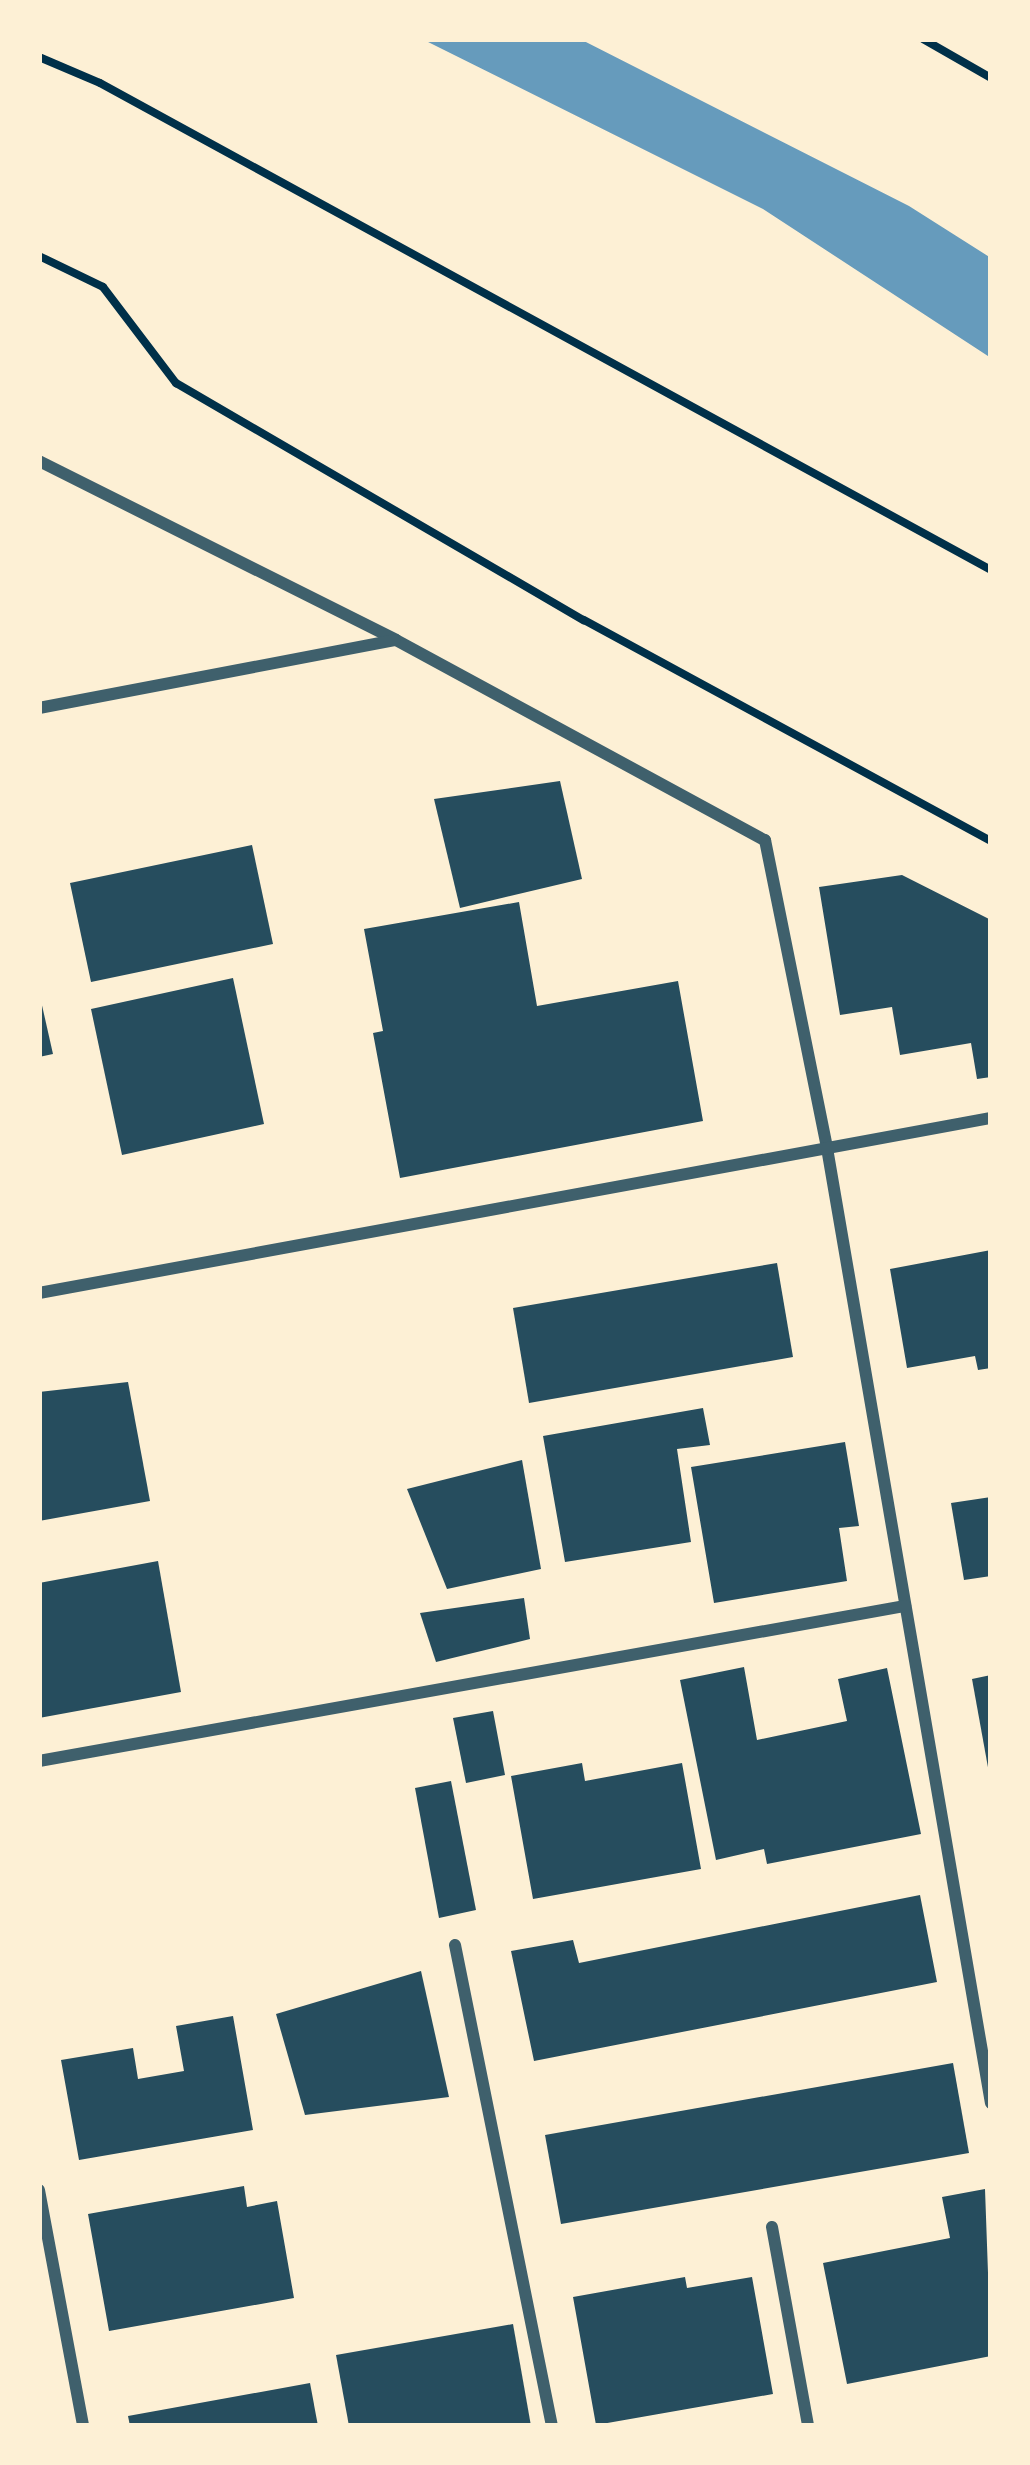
<!DOCTYPE html>
<style>
body{margin:0}
#map{position:relative;width:1030px;height:2465px;overflow:hidden;background:#fdf0d5;font-family:"DejaVu Sans",sans-serif}
div>[style]{position:absolute}
[style*='--x']{left:calc(var(--x)*1px);top:calc(var(--y)*1px);width:calc(var(--w)*1px);rotate:calc(var(--a)*1deg)}
.water>*{inset:0;background:#669bbc}
.building>*{inset:0;background:#264d5e}
.path>*{height:8px;margin:-4px;padding:0 4px;transform-origin:4px;border-radius:4px;background:#003049}
.minor>*{height:12px;margin:-6px;padding:0 6px;transform-origin:6px;border-radius:6px;background:#3f606c}
span{translate:-50% -50%;white-space:nowrap;text-align:center;line-height:1.15;-webkit-text-stroke:9px #fdf0d5;paint-order:stroke}
.frame{position:absolute;inset:0;border:42px solid #fdf0d5;pointer-events:none}
</style>
<div id="map">
<div class="water">
<i style="clip-path:polygon(422px 39px,580px 39px,909px 206px,991px 258px,991px 358px,763px 209px)"></i>
</div>
<div class="building">
<i style="clip-path:polygon(560px 781px,582px 879px,460px 908px,434px 799px)"></i>
<i style="clip-path:polygon(252px 845px,273px 944px,91px 982px,70px 883px)"></i>
<i style="clip-path:polygon(902px 875px,991px 920px,991px 1077px,977px 1079px,971px 1043px,900px 1055px,892px 1007px,840px 1015px,819px 887px)"></i>
<i style="clip-path:polygon(519px 902px,537px 1006px,678px 981px,703px 1121px,400px 1178px,373px 1033px,383px 1031px,364px 929px)"></i>
<i style="clip-path:polygon(233px 978px,264px 1124px,122px 1155px,91px 1009px)"></i>
<i style="clip-path:polygon(39px 992px,53px 1054px,39px 1057px)"></i>
<i style="clip-path:polygon(991px 1250px,991px 1368px,978px 1370px,975px 1356px,907px 1368px,890px 1269px)"></i>
<i style="clip-path:polygon(777px 1263px,793px 1357px,529px 1403px,513px 1308px)"></i>
<i style="clip-path:polygon(128px 1382px,150px 1501px,39px 1521px,39px 1392px)"></i>
<i style="clip-path:polygon(703px 1408px,710px 1445px,677px 1449px,691px 1542px,565px 1562px,543px 1436px)"></i>
<i style="clip-path:polygon(845px 1442px,859px 1526px,839px 1528px,847px 1581px,714px 1603px,691px 1467px)"></i>
<i style="clip-path:polygon(522px 1460px,541px 1569px,447px 1589px,407px 1489px)"></i>
<i style="clip-path:polygon(991px 1497px,991px 1576px,964px 1580px,951px 1503px)"></i>
<i style="clip-path:polygon(158px 1561px,181px 1692px,39px 1718px,39px 1583px)"></i>
<i style="clip-path:polygon(524px 1598px,530px 1639px,436px 1662px,420px 1613px)"></i>
<i style="clip-path:polygon(744px 1667px,757px 1740px,847px 1721px,838px 1679px,887px 1668px,921px 1834px,767px 1864px,764px 1849px,716px 1860px,680px 1680px)"></i>
<i style="clip-path:polygon(991px 1675px,991px 1773px,989px 1773px,972px 1679px)"></i>
<i style="clip-path:polygon(493px 1711px,505px 1775px,466px 1783px,453px 1718px)"></i>
<i style="clip-path:polygon(582px 1763px,585px 1781px,682px 1763px,701px 1869px,533px 1899px,511px 1776px)"></i>
<i style="clip-path:polygon(451px 1781px,476px 1910px,439px 1918px,415px 1788px)"></i>
<i style="clip-path:polygon(920px 1895px,937px 1982px,534px 2061px,511px 1951px,573px 1940px,579px 1963px)"></i>
<i style="clip-path:polygon(421px 1971px,449px 2097px,305px 2115px,276px 2014px)"></i>
<i style="clip-path:polygon(233px 2016px,253px 2130px,79px 2160px,61px 2060px,133px 2048px,138px 2079px,184px 2071px,176px 2026px)"></i>
<i style="clip-path:polygon(953px 2063px,969px 2153px,561px 2224px,545px 2135px)"></i>
<i style="clip-path:polygon(244px 2186px,247px 2207px,277px 2201px,294px 2298px,109px 2331px,88px 2214px)"></i>
<i style="clip-path:polygon(985px 2189px,991px 2356px,847px 2384px,823px 2263px,950px 2238px,942px 2197px)"></i>
<i style="clip-path:polygon(685px 2277px,687px 2288px,752px 2277px,773px 2394px,596px 2425px,573px 2297px)"></i>
<i style="clip-path:polygon(513px 2324px,531px 2426px,349px 2426px,336px 2355px)"></i>
<i style="clip-path:polygon(310px 2383px,318px 2426px,130px 2426px,128px 2416px)"></i>
</div>
<div class="path">
<i style="--x:923;--y:39;--w:78;--a:29.8"></i>
<i style="--x:39;--y:57;--w:66;--a:23.1"></i>
<i style="--x:100;--y:83;--w:1015;--a:28.66"></i>
<i style="--x:39;--y:256;--w:71;--a:25.8"></i>
<i style="--x:103;--y:287;--w:121;--a:52.8"></i>
<i style="--x:176;--y:383;--w:472;--a:30.2"></i>
<i style="--x:584;--y:620;--w:463;--a:28.5"></i>
</div>
<div class="minor">
<i style="--x:39;--y:461;--w:399;--a:26.6"></i>
<i style="--x:396;--y:640;--w:420;--a:28.5"></i>
<i style="--x:765;--y:840;--w:314;--a:78.6"></i>
<i style="--x:827;--y:1148;--w:969;--a:80.26"></i>
<i style="--x:39;--y:708;--w:362;--a:-10.8"></i>
<i style="--x:39;--y:1293;--w:968;--a:-10.42"></i>
<i style="--x:39;--y:1761;--w:880;--a:-10.15"></i>
<i style="--x:455;--y:1945;--w:491;--a:78.6"></i>
<i style="--x:39;--y:2190;--w:240;--a:79.4"></i>
<i style="--x:772;--y:2227;--w:202;--a:79.7"></i>
</div>
<div class="frame"></div>
</div>
